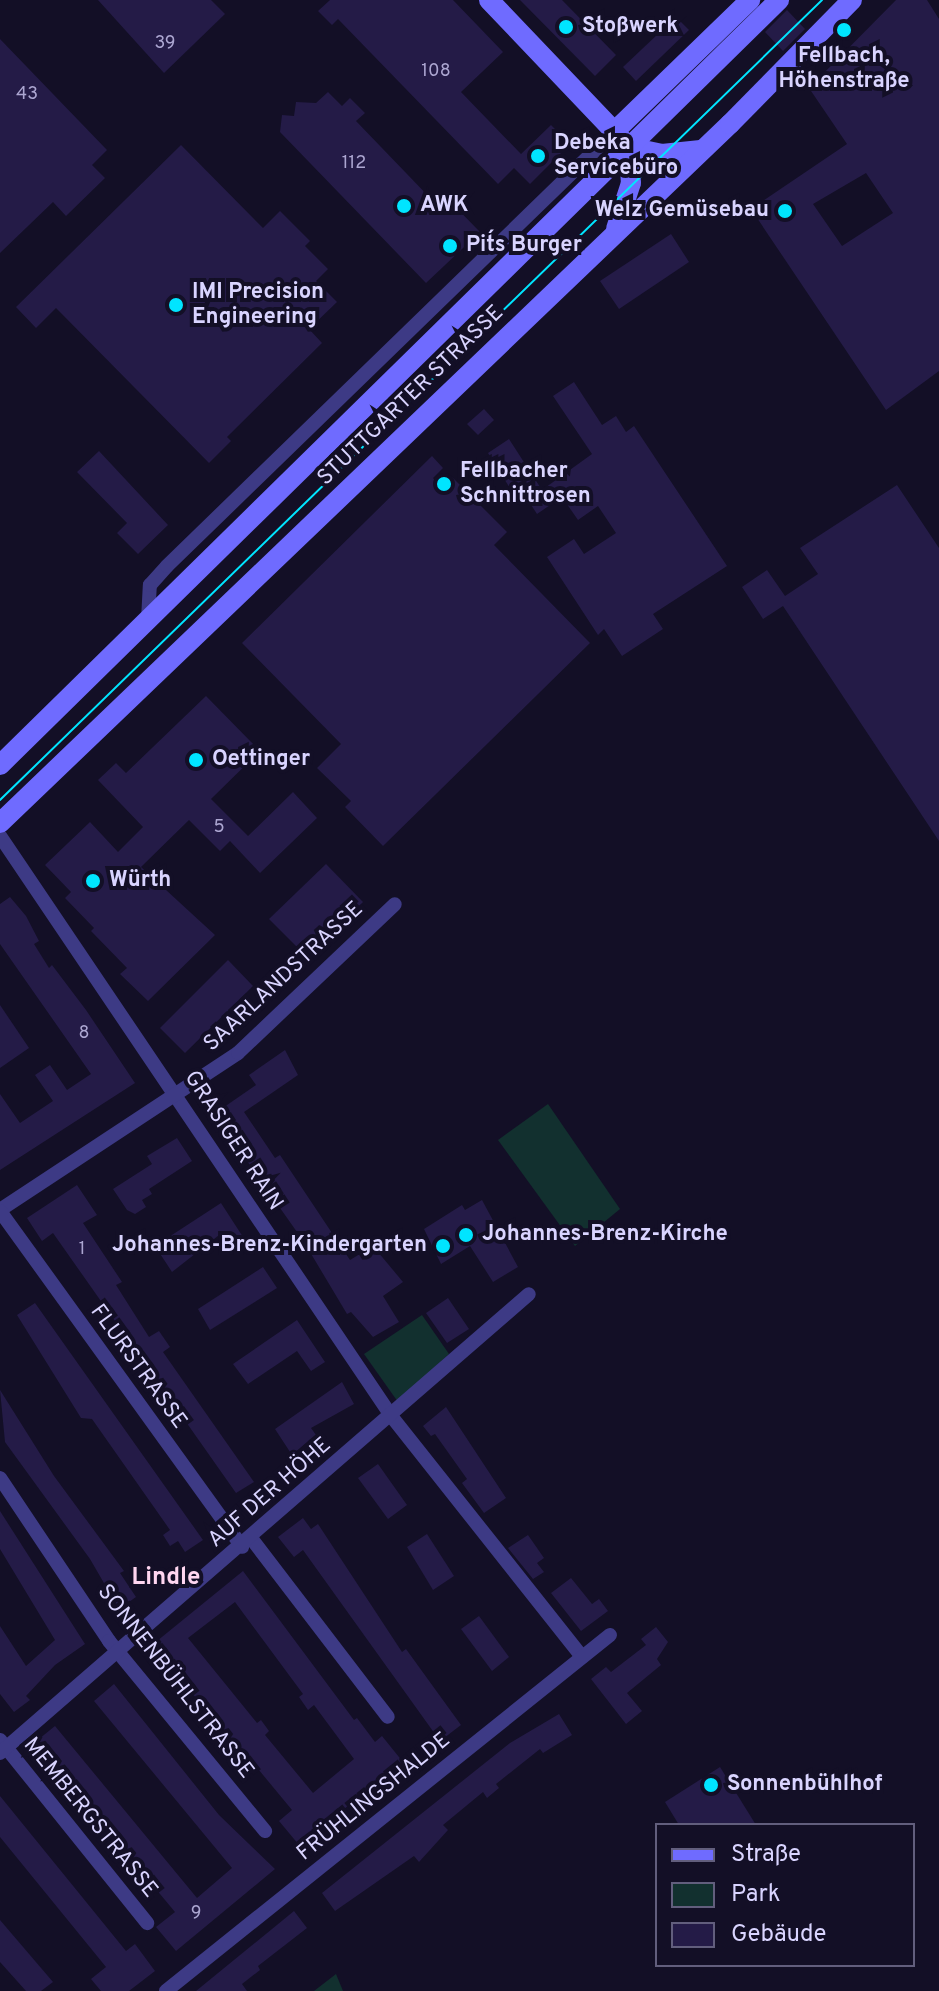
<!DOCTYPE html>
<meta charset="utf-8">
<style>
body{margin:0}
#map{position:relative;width:939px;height:1991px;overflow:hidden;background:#130f26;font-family:Overpass,sans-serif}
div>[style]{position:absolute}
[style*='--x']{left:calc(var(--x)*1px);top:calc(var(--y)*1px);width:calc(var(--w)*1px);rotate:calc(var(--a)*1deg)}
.green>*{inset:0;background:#12302f}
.building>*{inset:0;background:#241b47}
.street>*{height:14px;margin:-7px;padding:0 7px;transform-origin:7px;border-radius:7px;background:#3d3a85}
.secondary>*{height:20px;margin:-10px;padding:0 10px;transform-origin:10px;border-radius:10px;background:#6f6bff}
.tram>*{height:2px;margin:-1px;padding:0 1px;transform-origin:1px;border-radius:1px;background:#00e5ff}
.dots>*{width:22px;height:22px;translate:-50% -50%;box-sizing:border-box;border:4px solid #130f26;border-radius:50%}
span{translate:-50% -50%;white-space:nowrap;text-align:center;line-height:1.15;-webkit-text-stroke:8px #130f26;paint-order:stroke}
.number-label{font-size:18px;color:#aca6d1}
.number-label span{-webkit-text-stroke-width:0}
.poi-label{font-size:22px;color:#d9d4ff;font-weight:700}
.left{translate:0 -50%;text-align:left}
.right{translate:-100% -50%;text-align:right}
.street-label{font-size:22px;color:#d9d4ff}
.neighbourhood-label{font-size:24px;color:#ffd6f0;font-weight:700}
.legend{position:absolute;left:655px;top:1823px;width:260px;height:144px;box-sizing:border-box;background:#130f26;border:2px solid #625e7d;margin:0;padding:10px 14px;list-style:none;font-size:24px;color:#d9d4ff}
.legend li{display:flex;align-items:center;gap:16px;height:40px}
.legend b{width:40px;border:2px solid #625e7d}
</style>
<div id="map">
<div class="green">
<i style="clip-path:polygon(548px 1104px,620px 1209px,575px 1246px,498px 1140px)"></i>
<i style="clip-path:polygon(422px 1315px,449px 1354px,398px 1402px,364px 1354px)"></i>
<i style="clip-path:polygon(336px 1974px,343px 1991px,314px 1991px)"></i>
</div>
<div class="building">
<i style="clip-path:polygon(98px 0,211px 0,225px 14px,164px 73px)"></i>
<i style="clip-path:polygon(330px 0,453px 0,503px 52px,461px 92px,521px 154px,551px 125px,566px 140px,558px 148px,562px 152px,530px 184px,514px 168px,498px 184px,338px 19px,332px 25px,318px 11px)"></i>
<i style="clip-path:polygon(520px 0,562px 0,616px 55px,595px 76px)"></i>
<i style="clip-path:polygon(evenodd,896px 0,927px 0,939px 19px,939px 371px,886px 410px,751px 209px,847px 144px,809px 88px,896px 0,866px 173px,893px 213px,842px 246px,813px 204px,866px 173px)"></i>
<i style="clip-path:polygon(787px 10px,805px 29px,783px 51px,765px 32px)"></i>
<i style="clip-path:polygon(676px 17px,689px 30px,636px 81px,623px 67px)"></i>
<i style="clip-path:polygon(0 39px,107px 150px,92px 165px,105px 178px,66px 216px,53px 202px,0 253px)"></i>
<i style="clip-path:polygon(328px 92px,342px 106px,350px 98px,365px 113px,356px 121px,433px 201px,441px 192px,480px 232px,426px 283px,280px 132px,282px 115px,294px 116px,296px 102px,316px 103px)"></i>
<i style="clip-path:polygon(181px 145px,263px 228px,280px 211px,310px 241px,305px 246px,328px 269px,316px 281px,337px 302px,309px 329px,322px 343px,227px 437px,231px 441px,209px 463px,56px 308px,36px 328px,16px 307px)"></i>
<i style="clip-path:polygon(671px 234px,689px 262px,619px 309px,600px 281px)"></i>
<i style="clip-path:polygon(574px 382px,602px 425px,616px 416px,626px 432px,634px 426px,727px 566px,653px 614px,663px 629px,622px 656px,604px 629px,598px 635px,547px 557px,574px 539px,584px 554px,616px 533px,598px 506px,578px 520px,562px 497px,537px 514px,520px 488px,513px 493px,488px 453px,509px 439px,542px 490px,592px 454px,553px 396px)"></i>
<i style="clip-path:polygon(484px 409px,494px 420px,478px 435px,467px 424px)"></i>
<i style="clip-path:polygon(99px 451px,168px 525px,138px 554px,117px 533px,127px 523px,77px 472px)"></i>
<i style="clip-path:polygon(432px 456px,443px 468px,433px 478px,439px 485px,452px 477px,507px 532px,494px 545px,590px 643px,383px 846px,345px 807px,351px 801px,317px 768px,341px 744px,242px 643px)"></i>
<i style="clip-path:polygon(897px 485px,939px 548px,939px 841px,783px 606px,763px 619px,742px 587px,767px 570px,785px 596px,818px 574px,800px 548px)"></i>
<i style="clip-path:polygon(206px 696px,260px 751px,211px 799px,248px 836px,293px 792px,317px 818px,260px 873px,230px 841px,220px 851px,189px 820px,141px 867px,215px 935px,148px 1001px,120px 974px,127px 968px,91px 931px,94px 928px,65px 898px,71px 892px,45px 865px,90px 822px,118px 852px,143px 827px,98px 780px,116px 763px,126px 773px)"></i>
<i style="clip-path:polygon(326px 864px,363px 902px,307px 957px,269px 919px)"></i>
<i style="clip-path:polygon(10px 897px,26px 916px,39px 941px,34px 944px,49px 968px,52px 965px,86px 1010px,135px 1083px,0 1170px,0 1094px,20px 1123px,53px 1101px,35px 1075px,50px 1065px,67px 1090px,91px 1074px,0 944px,0 904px)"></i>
<i style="clip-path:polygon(228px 960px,253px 986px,185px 1053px,160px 1028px)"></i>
<i style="clip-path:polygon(0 1005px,29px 1048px,0 1068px)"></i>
<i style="clip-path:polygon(285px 1050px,298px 1075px,244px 1112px,275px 1158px,280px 1155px,350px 1260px,373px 1246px,403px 1282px,383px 1296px,399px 1322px,373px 1337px,351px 1312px,347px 1314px,304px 1242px,214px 1114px,256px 1085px,249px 1075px)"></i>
<i style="clip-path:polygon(177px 1138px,192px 1161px,149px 1189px,152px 1194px,142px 1200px,146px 1207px,135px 1214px,127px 1210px,113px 1189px,152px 1164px,147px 1156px)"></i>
<i style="clip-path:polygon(77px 1185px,97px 1215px,83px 1223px,122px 1282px,116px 1285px,149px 1337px,159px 1331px,170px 1347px,163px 1352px,254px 1482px,236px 1493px,53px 1233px,42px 1241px,27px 1218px)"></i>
<i style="clip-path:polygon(482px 1200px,518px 1267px,493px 1282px,470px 1246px,441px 1264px,424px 1229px,462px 1205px,465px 1210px)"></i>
<i style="clip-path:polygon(221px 1203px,243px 1237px,232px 1244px,223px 1232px,172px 1272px,155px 1246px)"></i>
<i style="clip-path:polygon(263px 1267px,277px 1288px,210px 1330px,198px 1309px)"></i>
<i style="clip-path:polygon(448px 1298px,469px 1329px,447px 1343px,426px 1313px)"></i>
<i style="clip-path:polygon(35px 1303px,203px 1540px,185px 1552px,178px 1541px,170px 1546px,163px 1535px,170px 1530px,92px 1419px,81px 1418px,17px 1315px)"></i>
<i style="clip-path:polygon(297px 1320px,325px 1362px,311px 1371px,297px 1351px,248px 1384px,233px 1364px)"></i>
<i style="clip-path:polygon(342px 1382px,354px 1404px,311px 1428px,316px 1435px,292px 1455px,275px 1429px)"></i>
<i style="clip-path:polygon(0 1390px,54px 1476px,124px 1571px,120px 1573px,136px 1597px,119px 1609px,90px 1559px,5px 1442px)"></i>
<i style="clip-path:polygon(446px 1407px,506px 1498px,484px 1513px,462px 1483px,467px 1479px,435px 1434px,431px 1436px,423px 1426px)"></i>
<i style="clip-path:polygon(378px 1464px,407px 1505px,388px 1519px,358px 1478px)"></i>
<i style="clip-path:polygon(0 1511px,85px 1644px,55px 1665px,26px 1696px,30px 1700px,14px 1712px,0 1694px,0 1626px,26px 1666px,55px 1640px,0 1549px)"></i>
<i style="clip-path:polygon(303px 1518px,311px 1529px,318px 1524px,402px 1652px,406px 1649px,461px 1725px,440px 1741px,303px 1550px,294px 1557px,278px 1537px)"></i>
<i style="clip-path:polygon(427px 1534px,454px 1576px,433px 1590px,407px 1547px)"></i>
<i style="clip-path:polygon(528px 1535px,544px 1558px,537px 1563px,544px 1572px,533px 1579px,508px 1548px)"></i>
<i style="clip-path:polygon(evenodd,243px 1571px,354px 1720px,357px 1718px,375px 1742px,382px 1736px,403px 1762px,299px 1845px,279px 1821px,292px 1810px,244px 1752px,239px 1755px,231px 1744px,216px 1722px,219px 1719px,190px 1692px,195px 1687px,157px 1641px,243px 1571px,235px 1602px,303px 1694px,299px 1697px,308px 1710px,314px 1705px,354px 1759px,313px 1793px,265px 1735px,269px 1731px,261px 1720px,257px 1723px,188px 1638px,235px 1602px)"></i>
<i style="clip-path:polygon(571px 1578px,592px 1604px,599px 1599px,608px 1611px,581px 1631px,551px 1593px)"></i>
<i style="clip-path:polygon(479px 1616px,509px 1657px,492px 1671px,461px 1629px)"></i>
<i style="clip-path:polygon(656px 1627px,668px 1642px,657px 1659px,661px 1665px,627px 1693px,642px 1711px,626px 1724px,591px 1679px,606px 1667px,611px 1672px,646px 1645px,641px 1639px)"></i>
<i style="clip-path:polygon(114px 1684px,219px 1815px,275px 1869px,176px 1951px,156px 1927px,175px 1912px,34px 1743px,55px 1726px,197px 1898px,232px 1868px,94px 1701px)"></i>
<i style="clip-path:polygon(559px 1714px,572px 1735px,543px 1753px,540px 1749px,496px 1784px,499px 1788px,487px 1798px,483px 1792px,443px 1825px,448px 1830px,419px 1862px,414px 1856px,335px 1911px,322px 1893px,510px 1743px)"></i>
<i style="clip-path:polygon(720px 1767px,756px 1825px,679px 1825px,665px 1802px)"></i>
<i style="clip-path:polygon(0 1796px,126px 1951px,135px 1944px,155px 1971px,129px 1991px,101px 1991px,91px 1979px,106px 1967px,0 1837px)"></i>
<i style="clip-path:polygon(294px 1911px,307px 1928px,258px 1966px,260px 1970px,242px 1984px,247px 1991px,196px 1991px)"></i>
<i style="clip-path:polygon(0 1920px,53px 1982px,41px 1991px,26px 1991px,0 1962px)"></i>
</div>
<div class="street">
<i style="--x:148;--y:620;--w:35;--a:-87"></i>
<i style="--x:150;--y:585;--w:25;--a:-48"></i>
<i style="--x:167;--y:566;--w:626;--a:-44.16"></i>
<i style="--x:0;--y:836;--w:701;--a:55.99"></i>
<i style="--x:392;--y:1417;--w:306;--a:51.6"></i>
<i style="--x:0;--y:1210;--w:285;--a:-33.4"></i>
<i style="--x:238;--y:1053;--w:216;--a:-43.5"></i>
<i style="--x:0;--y:1211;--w:414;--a:54.2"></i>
<i style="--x:0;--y:1478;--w:196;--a:56.2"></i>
<i style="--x:109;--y:1641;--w:246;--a:50.6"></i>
<i style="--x:251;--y:1538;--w:225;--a:52.6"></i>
<i style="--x:0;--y:1740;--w:235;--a:51.2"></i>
<i style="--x:0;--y:1753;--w:700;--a:-40.95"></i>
<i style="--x:166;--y:1991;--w:569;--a:-38.72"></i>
</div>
<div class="secondary">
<i style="--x:489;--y:0;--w:203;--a:46.4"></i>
<i style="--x:629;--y:147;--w:36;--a:87"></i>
<i style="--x:631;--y:183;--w:48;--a:108.1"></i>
<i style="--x:616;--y:130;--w:187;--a:-44.1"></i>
<i style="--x:629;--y:147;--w:34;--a:12"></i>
<i style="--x:662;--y:154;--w:39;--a:-6"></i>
<i style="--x:0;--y:765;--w:1092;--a:-44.48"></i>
<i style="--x:0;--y:823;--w:1011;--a:-43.76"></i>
<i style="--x:730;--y:124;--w:174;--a:-45.5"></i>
</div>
<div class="tram">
<i style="--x:0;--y:800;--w:1147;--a:-44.22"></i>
</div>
<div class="dots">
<i style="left:566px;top:27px;background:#00e5ff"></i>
<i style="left:844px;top:30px;background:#00e5ff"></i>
<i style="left:538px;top:156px;background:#00e5ff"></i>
<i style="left:404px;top:206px;background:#00e5ff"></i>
<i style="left:785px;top:211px;background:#00e5ff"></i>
<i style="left:450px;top:246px;background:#00e5ff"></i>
<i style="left:176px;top:305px;background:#00e5ff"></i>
<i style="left:444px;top:484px;background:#00e5ff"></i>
<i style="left:196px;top:760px;background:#00e5ff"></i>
<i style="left:93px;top:881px;background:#00e5ff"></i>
<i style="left:466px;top:1235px;background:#00e5ff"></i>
<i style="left:443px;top:1246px;background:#00e5ff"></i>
<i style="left:711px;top:1785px;background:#00e5ff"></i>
</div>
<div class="number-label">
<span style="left:165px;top:44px">39</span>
<span style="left:436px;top:72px">108</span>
<span style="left:27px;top:95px">43</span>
<span style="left:354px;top:164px">112</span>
<span style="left:219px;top:828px">5</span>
<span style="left:84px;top:1034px">8</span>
<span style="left:82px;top:1250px">1</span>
<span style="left:196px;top:1914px">9</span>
</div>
<div class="poi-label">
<span class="left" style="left:582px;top:27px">Stoßwerk</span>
<span style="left:844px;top:69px">Fellbach,<br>Höhenstraße</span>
<span class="left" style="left:554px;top:156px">Debeka<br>Servicebüro</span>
<span class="left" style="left:420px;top:206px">AWK</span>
<span class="right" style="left:769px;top:211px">Welz Gemüsebau</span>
<span class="left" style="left:466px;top:246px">Pit´s Burger</span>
<span class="left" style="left:192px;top:305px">IMI Precision<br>Engineering</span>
<span class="left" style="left:460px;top:484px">Fellbacher<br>Schnittrosen</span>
<span class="left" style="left:212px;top:760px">Oettinger</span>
<span class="left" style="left:109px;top:881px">Würth</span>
<span class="left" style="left:482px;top:1235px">Johannes-Brenz-Kirche</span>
<span class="right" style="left:427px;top:1246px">Johannes-Brenz-Kindergarten</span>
<span class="left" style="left:727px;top:1785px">Sonnenbühlhof</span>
</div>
<div class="street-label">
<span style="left:411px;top:396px;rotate:-44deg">STUTTGARTER STRASSE</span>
<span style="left:284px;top:977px;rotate:-43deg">SAARLANDSTRASSE</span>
<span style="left:233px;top:1141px;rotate:57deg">GRASIGER RAIN</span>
<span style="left:138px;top:1367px;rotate:54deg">FLURSTRASSE</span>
<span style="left:270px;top:1493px;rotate:-41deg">AUF DER HÖHE</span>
<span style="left:175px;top:1682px;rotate:52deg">SONNENBÜHLSTRASSE</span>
<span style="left:374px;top:1797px;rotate:-39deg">FRÜHLINGSHALDE</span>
<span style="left:90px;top:1818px;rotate:51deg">MEMBERGSTRASSE</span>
</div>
<div class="neighbourhood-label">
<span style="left:166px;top:1579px">Lindle</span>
</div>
<ul class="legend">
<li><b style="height:10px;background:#6f6bff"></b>Straße</li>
<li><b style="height:22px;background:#12302f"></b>Park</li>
<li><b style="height:22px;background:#241b47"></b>Gebäude</li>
</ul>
</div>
